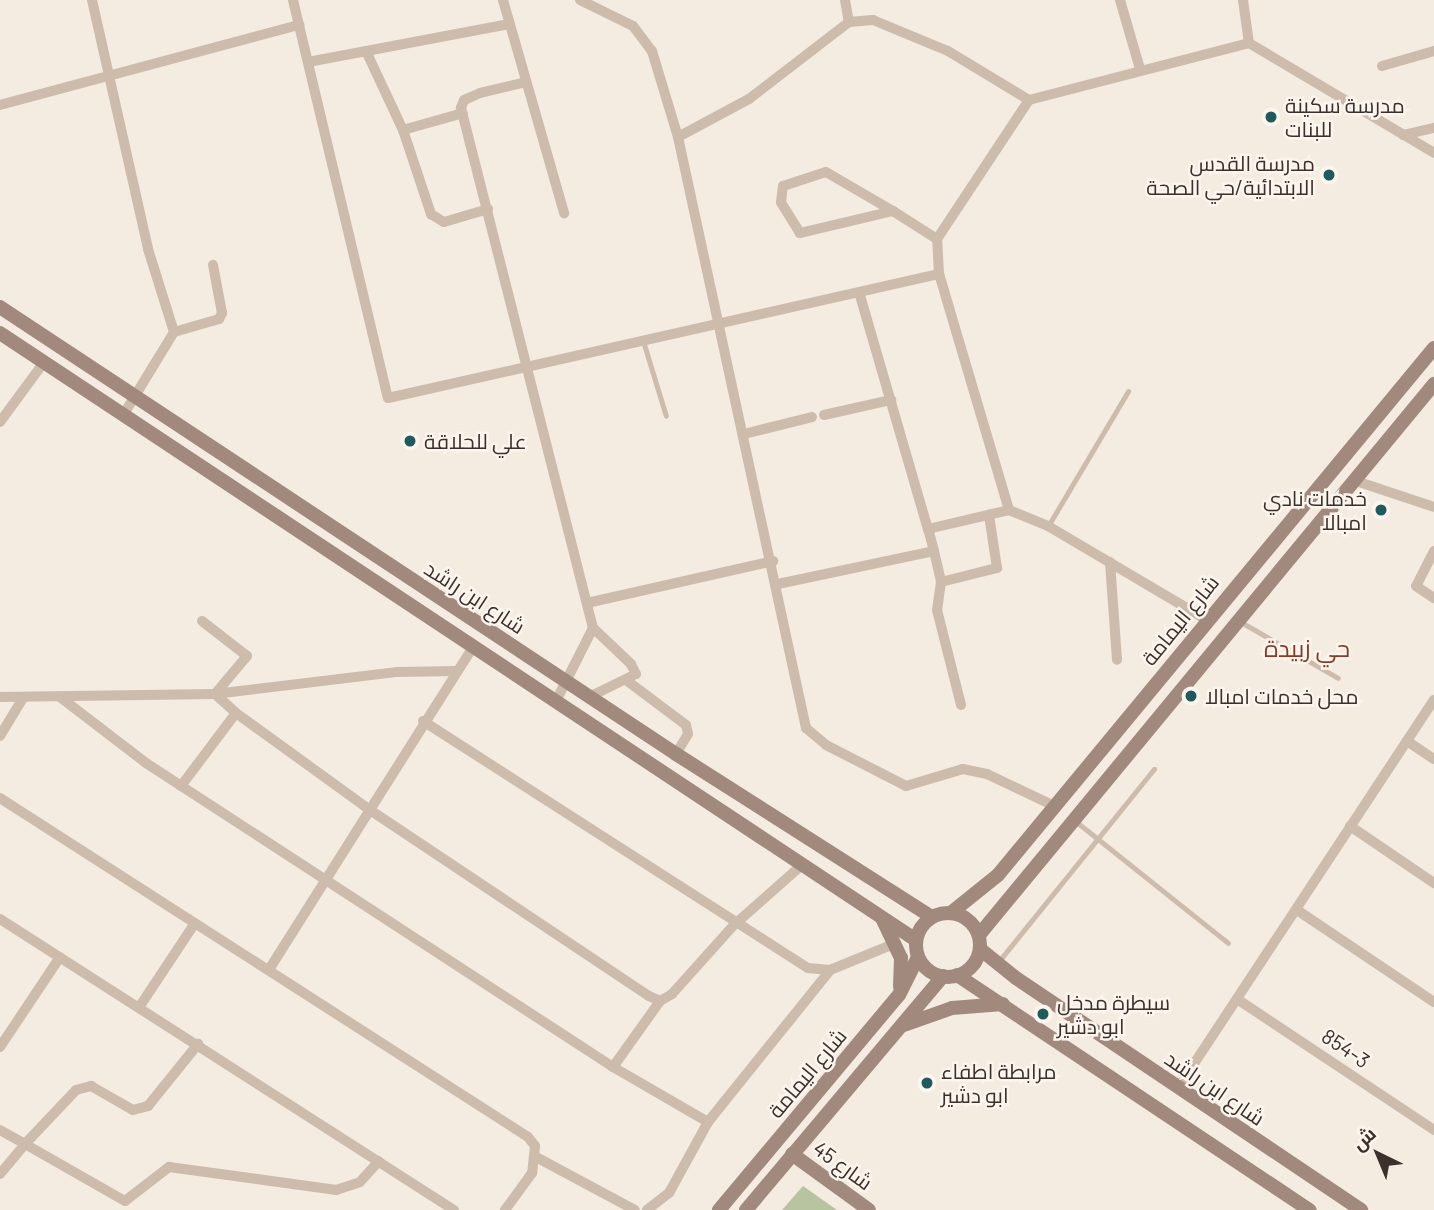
<!DOCTYPE html>
<meta charset="utf-8">
<style>
body{margin:0}
#map{position:relative;width:1434px;height:1210px;overflow:hidden;background:#f4ebe1;font-family:Barlow,Cairo,sans-serif}
div>[style]{position:absolute}
[style*='--x']{left:calc(var(--x)*1px);top:calc(var(--y)*1px);width:calc(var(--w)*1px);rotate:calc(var(--a)*1deg)}
.green>*{inset:0;background:#b8c4a0}
.lane>*{height:5px;margin:-2.5px;padding:0 2.5px;transform-origin:2.5px;border-radius:2.5px;background:#cdbbac}
.street>*{height:10px;margin:-5px;padding:0 5px;transform-origin:5px;border-radius:5px;background:#cdbbac}
.secondary>*{height:14px;margin:-7px;padding:0 7px;transform-origin:7px;border-radius:7px;background:#a18a7d}
.secondary>.ring{margin:-7px;padding:0;box-sizing:content-box;background:none;border:14px solid #a18a7d;border-radius:50%}
.dots>*{width:19px;height:19px;translate:-50% -50%;box-sizing:border-box;border:4px solid #fbf5ee;border-radius:50%}
span{translate:-50% -50%;white-space:nowrap;text-align:center;line-height:1.15;-webkit-text-stroke:5px #fbf5ee;paint-order:stroke}
.poi-label{font-size:21px;color:#3b302b}
.left{translate:0 -50%;text-align:left}
.right{translate:-100% -50%;text-align:right}
.street-label{font-size:21px;color:#3b302b}
.quarter-label{font-size:24px;color:#8c3b22}
.north{position:absolute;left:1343px;top:1119px;width:70px;height:70px;-webkit-text-stroke:5px #fbf5ee;paint-order:stroke;rotate:317deg;font-size:19px;font-weight:700;line-height:28px;text-align:center;color:#3b302b}
.north::after{content:'';display:block;margin:auto;width:24px;height:32px;background:#3b302b;clip-path:polygon(50% 0,100% 100%,50% 72%,0 100%)}
</style>
<div id="map">
<div class="green">
<i style="clip-path:polygon(803px 1186px,837px 1210px,782px 1210px)"></i>
</div>
<div class="lane">
<i style="--x:643;--y:341;--w:78;--a:73"></i>
<i style="--x:1048;--y:526;--w:157;--a:-59.3"></i>
<i style="--x:1239;--y:621;--w:114;--a:29.9"></i>
<i style="--x:1074;--y:820;--w:197;--a:38.6"></i>
<i style="--x:999;--y:961;--w:247;--a:-51.1"></i>
</div>
<div class="street">
<i style="--x:92;--y:0;--w:255;--a:77.3"></i>
<i style="--x:148;--y:249;--w:87;--a:72.6"></i>
<i style="--x:174;--y:332;--w:96;--a:121.4"></i>
<i style="--x:293;--y:0;--w:409;--a:76.6"></i>
<i style="--x:388;--y:398;--w:565;--a:-12.68"></i>
<i style="--x:503;--y:0;--w:222;--a:74"></i>
<i style="--x:580;--y:0;--w:59;--a:26.1"></i>
<i style="--x:633;--y:26;--w:31;--a:53"></i>
<i style="--x:652;--y:51;--w:90;--a:73.2"></i>
<i style="--x:678;--y:137;--w:605;--a:77.78"></i>
<i style="--x:806;--y:728;--w:26;--a:40"></i>
<i style="--x:826;--y:745;--w:90;--a:27.1"></i>
<i style="--x:906;--y:786;--w:59;--a:-16.6"></i>
<i style="--x:963;--y:769;--w:25;--a:12"></i>
<i style="--x:987;--y:774;--w:74;--a:25.5"></i>
<i style="--x:845;--y:0;--w:22;--a:80"></i>
<i style="--x:1120;--y:0;--w:72;--a:73.8"></i>
<i style="--x:1243;--y:0;--w:43;--a:82.1"></i>
<i style="--x:366;--y:51;--w:87;--a:64.9"></i>
<i style="--x:403;--y:130;--w:89;--a:71.6"></i>
<i style="--x:431;--y:214;--w:15;--a:32"></i>
<i style="--x:444;--y:222;--w:46;--a:-16.5"></i>
<i style="--x:308;--y:62;--w:205;--a:-10.7"></i>
<i style="--x:1382;--y:66;--w:54;--a:-16.1"></i>
<i style="--x:526;--y:82;--w:47;--a:166.6"></i>
<i style="--x:480;--y:93;--w:17;--a:156"></i>
<i style="--x:464;--y:100;--w:9;--a:111"></i>
<i style="--x:461;--y:108;--w:536;--a:75.76"></i>
<i style="--x:593;--y:628;--w:82;--a:116.9"></i>
<i style="--x:0;--y:105;--w:310;--a:-15"></i>
<i style="--x:403;--y:130;--w:62;--a:-15.8"></i>
<i style="--x:1403;--y:135;--w:32;--a:-13"></i>
<i style="--x:678;--y:137;--w:81;--a:-28.2"></i>
<i style="--x:749;--y:99;--w:126;--a:-37.6"></i>
<i style="--x:849;--y:22;--w:24;--a:-5"></i>
<i style="--x:873;--y:20;--w:81;--a:22.5"></i>
<i style="--x:948;--y:51;--w:95;--a:31.2"></i>
<i style="--x:893;--y:211;--w:96;--a:166.7"></i>
<i style="--x:800;--y:233;--w:36;--a:-122"></i>
<i style="--x:781;--y:202;--w:16;--a:-83"></i>
<i style="--x:783;--y:186;--w:45;--a:-18"></i>
<i style="--x:826;--y:172;--w:78;--a:30.2"></i>
<i style="--x:893;--y:211;--w:52;--a:32.5"></i>
<i style="--x:859;--y:292;--w:247;--a:73.8"></i>
<i style="--x:174;--y:332;--w:47;--a:-16.1"></i>
<i style="--x:219;--y:319;--w:7;--a:-63"></i>
<i style="--x:222;--y:313;--w:49;--a:-100.6"></i>
<i style="--x:824;--y:415;--w:69;--a:-12.6"></i>
<i style="--x:0;--y:422;--w:74;--a:-53.7"></i>
<i style="--x:744;--y:434;--w:70;--a:-14"></i>
<i style="--x:1353;--y:480;--w:85;--a:18.4"></i>
<i style="--x:1009;--y:510;--w:246;--a:-106.5"></i>
<i style="--x:939;--y:274;--w:35;--a:-93"></i>
<i style="--x:937;--y:239;--w:167;--a:-56.5"></i>
<i style="--x:1029;--y:100;--w:227;--a:-14.5"></i>
<i style="--x:1249;--y:43;--w:215;--a:30.7"></i>
<i style="--x:934;--y:551;--w:32;--a:77"></i>
<i style="--x:941;--y:582;--w:28;--a:98"></i>
<i style="--x:937;--y:610;--w:98;--a:75.8"></i>
<i style="--x:1434;--y:551;--w:39;--a:117"></i>
<i style="--x:1416;--y:586;--w:22;--a:34"></i>
<i style="--x:1110;--y:562;--w:98;--a:85.9"></i>
<i style="--x:941;--y:582;--w:58;--a:-14"></i>
<i style="--x:997;--y:568;--w:54;--a:-98.6"></i>
<i style="--x:778;--y:584;--w:159;--a:-11.9"></i>
<i style="--x:934;--y:551;--w:23;--a:-105"></i>
<i style="--x:928;--y:529;--w:83;--a:-13.2"></i>
<i style="--x:1009;--y:510;--w:42;--a:22.3"></i>
<i style="--x:1048;--y:526;--w:185;--a:30.6"></i>
<i style="--x:587;--y:603;--w:191;--a:-12.7"></i>
<i style="--x:202;--y:621;--w:57;--a:37.9"></i>
<i style="--x:247;--y:656;--w:50;--a:130.1"></i>
<i style="--x:215;--y:694;--w:28;--a:42"></i>
<i style="--x:236;--y:713;--w:162;--a:35.9"></i>
<i style="--x:367;--y:808;--w:339;--a:33.7"></i>
<i style="--x:649;--y:996;--w:12;--a:24"></i>
<i style="--x:660;--y:1001;--w:14;--a:-30"></i>
<i style="--x:672;--y:994;--w:93;--a:-48.1"></i>
<i style="--x:734;--y:925;--w:92;--a:-41.5"></i>
<i style="--x:626;--y:680;--w:75;--a:36.9"></i>
<i style="--x:686;--y:725;--w:9;--a:77"></i>
<i style="--x:688;--y:734;--w:23;--a:121"></i>
<i style="--x:0;--y:697;--w:215;--a:-0.8"></i>
<i style="--x:215;--y:694;--w:184;--a:-6.9"></i>
<i style="--x:398;--y:672;--w:59;--a:-1"></i>
<i style="--x:60;--y:697;--w:108;--a:37.5"></i>
<i style="--x:146;--y:763;--w:557;--a:33.06"></i>
<i style="--x:613;--y:1067;--w:110;--a:30.1"></i>
<i style="--x:589;--y:697;--w:52;--a:-26.1"></i>
<i style="--x:636;--y:674;--w:11;--a:-117"></i>
<i style="--x:631;--y:664;--w:52;--a:-136.5"></i>
<i style="--x:423;--y:721;--w:457;--a:32.7"></i>
<i style="--x:808;--y:968;--w:22;--a:5"></i>
<i style="--x:830;--y:970;--w:71;--a:-22.2"></i>
<i style="--x:0;--y:736;--w:44;--a:-58.8"></i>
<i style="--x:1407;--y:741;--w:32;--a:34"></i>
<i style="--x:181;--y:786;--w:91;--a:-53"></i>
<i style="--x:0;--y:798;--w:627;--a:32.7"></i>
<i style="--x:528;--y:1137;--w:11;--a:52"></i>
<i style="--x:535;--y:1146;--w:27;--a:96"></i>
<i style="--x:532;--y:1173;--w:46;--a:126.1"></i>
<i style="--x:1350;--y:826;--w:102;--a:34.2"></i>
<i style="--x:1297;--y:910;--w:165;--a:33.9"></i>
<i style="--x:0;--y:919;--w:539;--a:32.66"></i>
<i style="--x:270;--y:968;--w:380;--a:-57.7"></i>
<i style="--x:1237;--y:999;--w:237;--a:33.6"></i>
<i style="--x:140;--y:1006;--w:96;--a:-56.5"></i>
<i style="--x:0;--y:1047;--w:108;--a:-56.3"></i>
<i style="--x:613;--y:1067;--w:81;--a:-54.5"></i>
<i style="--x:1178;--y:1088;--w:465;--a:-56.6"></i>
<i style="--x:0;--y:1130;--w:29;--a:29"></i>
<i style="--x:25;--y:1144;--w:74;--a:-46.6"></i>
<i style="--x:76;--y:1090;--w:16;--a:-15"></i>
<i style="--x:91;--y:1086;--w:48;--a:29.7"></i>
<i style="--x:133;--y:1110;--w:16;--a:-15"></i>
<i style="--x:148;--y:1106;--w:80;--a:-51.1"></i>
<i style="--x:536;--y:1157;--w:112;--a:28.2"></i>
<i style="--x:0;--y:1174;--w:39;--a:-50"></i>
<i style="--x:25;--y:1144;--w:115;--a:29.7"></i>
<i style="--x:125;--y:1201;--w:56;--a:-37.7"></i>
<i style="--x:169;--y:1167;--w:169;--a:7.8"></i>
<i style="--x:336;--y:1190;--w:25;--a:-18"></i>
<i style="--x:360;--y:1182;--w:28;--a:-48"></i>
<i style="--x:647;--y:1210;--w:28;--a:-38"></i>
<i style="--x:669;--y:1193;--w:81;--a:-61.2"></i>
<i style="--x:708;--y:1122;--w:195;--a:-51.2"></i>
</div>
<div class="secondary">
<i style="--x:0;--y:307;--w:810;--a:33.47"></i>
<i style="--x:676;--y:754;--w:303;--a:32.5"></i>
<i style="--x:0;--y:333;--w:1099;--a:33.53"></i>
<i style="--x:952;--y:912;--w:59;--a:-38.8"></i>
<i style="--x:998;--y:875;--w:684;--a:-50.4"></i>
<i class="ring" style="left:916px;top:913px;width:50px;height:50px"></i>
<i style="--x:882;--y:918;--w:44;--a:64.6"></i>
<i style="--x:901;--y:958;--w:29;--a:92"></i>
<i style="--x:979;--y:935;--w:715;--a:-50.45"></i>
<i style="--x:980;--y:949;--w:46;--a:38.9"></i>
<i style="--x:1016;--y:978;--w:416;--a:33.9"></i>
<i style="--x:957;--y:975;--w:424;--a:33.7"></i>
<i style="--x:904;--y:1025;--w:51;--a:-19.5"></i>
<i style="--x:952;--y:1008;--w:51;--a:-4.5"></i>
<i style="--x:792;--y:1154;--w:95;--a:36"></i>
<i style="--x:719;--y:1210;--w:280;--a:-50.1"></i>
<i style="--x:899;--y:995;--w:42;--a:-63.4"></i>
<i style="--x:746;--y:1210;--w:306;--a:-49.9"></i>
</div>
<div class="dots">
<i style="left:1271px;top:117px;background:#1f5a5e"></i>
<i style="left:1329px;top:175px;background:#1f5a5e"></i>
<i style="left:410px;top:441px;background:#1f5a5e"></i>
<i style="left:1381px;top:510px;background:#1f5a5e"></i>
<i style="left:1191px;top:696px;background:#1f5a5e"></i>
<i style="left:1043px;top:1014px;background:#1f5a5e"></i>
<i style="left:927px;top:1083px;background:#1f5a5e"></i>
</div>
<div class="poi-label">
<span class="left" style="left:1285px;top:117px">مدرسة سكينة<br>للبنات</span>
<span class="right" style="left:1315px;top:175px">مدرسة القدس<br>الابتدائية/حي الصحة</span>
<span class="left" style="left:424px;top:441px">علي للحلاقة</span>
<span class="right" style="left:1367px;top:510px">خدمات نادي<br>امبالا</span>
<span class="left" style="left:1205px;top:696px">محل خدمات امبالا</span>
<span class="left" style="left:1057px;top:1014px">سيطرة مدخل<br>ابو دشير</span>
<span class="left" style="left:941px;top:1083px">مرابطة اطفاء<br>ابو دشير</span>
</div>
<div class="street-label">
<span style="left:475px;top:597px;rotate:33deg">شارع ابن راشد</span>
<span style="left:1180px;top:620px;rotate:-51deg">شارع اليمامة</span>
<span style="left:1346px;top:1048px;rotate:34deg">854-3</span>
<span style="left:807px;top:1073px;rotate:-50deg">شارع اليمامة</span>
<span style="left:1215px;top:1088px;rotate:34deg">شارع ابن راشد</span>
<span style="left:843px;top:1165px;rotate:36deg">شارع 45</span>
</div>
<div class="quarter-label">
<span style="left:1307px;top:648px">حي زبيدة</span>
</div>
<div class="north">ش</div>
</div>
